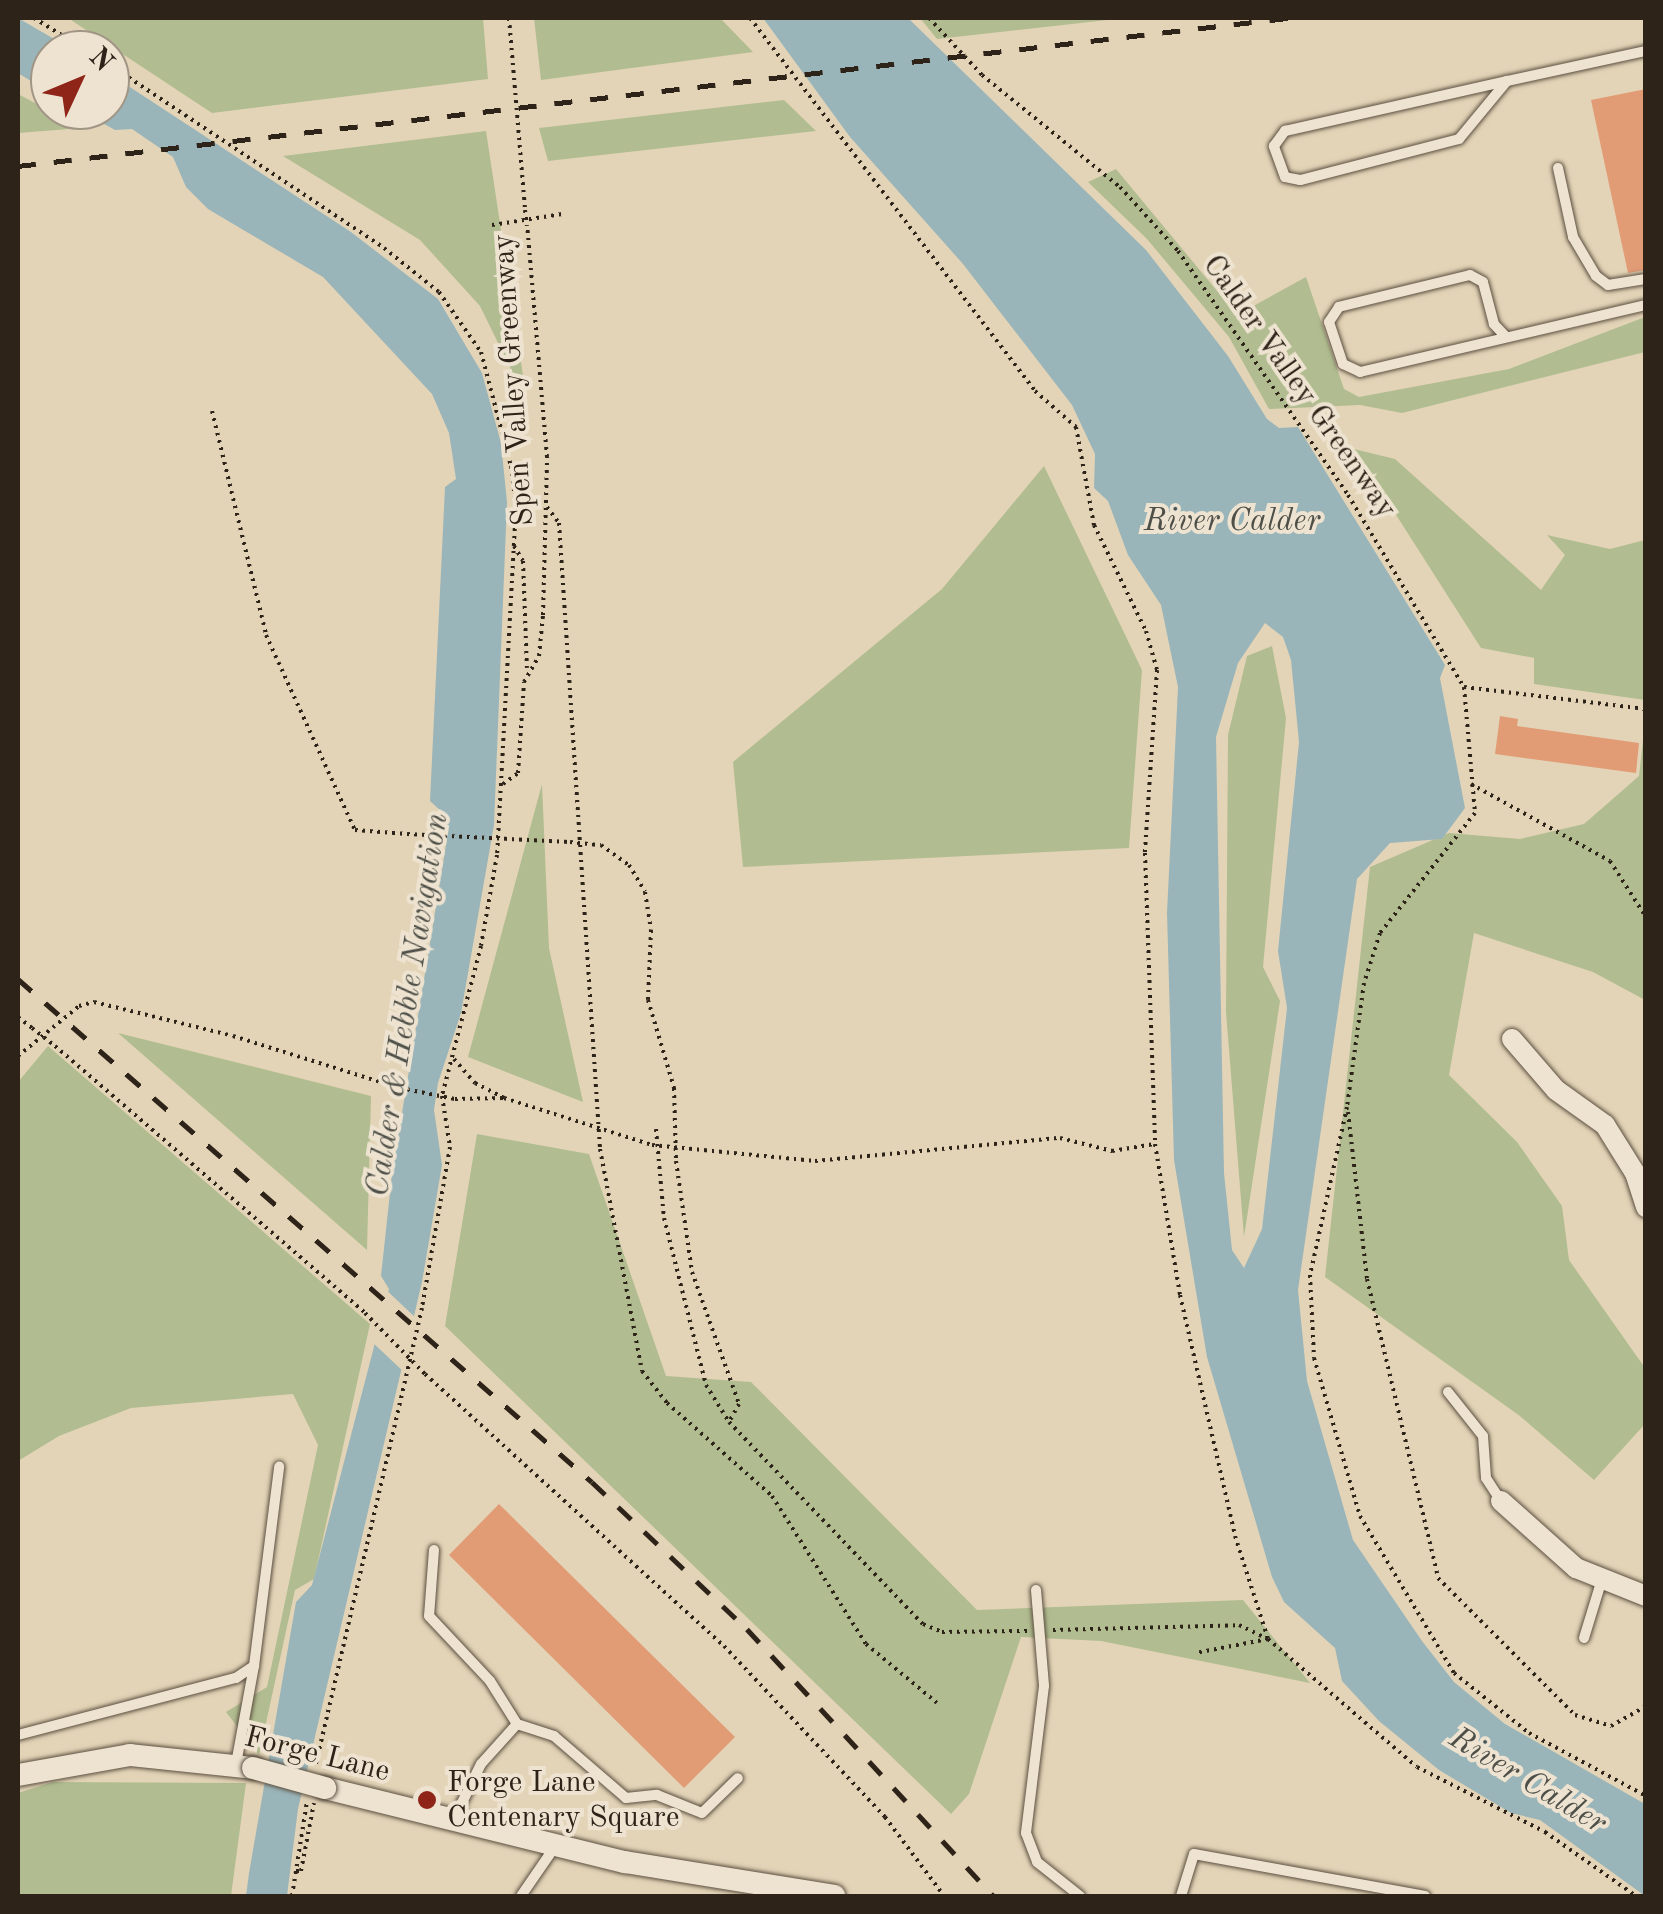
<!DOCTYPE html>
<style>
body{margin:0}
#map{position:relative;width:1663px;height:1914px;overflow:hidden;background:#e3d4b7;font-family:"Old Standard TT",serif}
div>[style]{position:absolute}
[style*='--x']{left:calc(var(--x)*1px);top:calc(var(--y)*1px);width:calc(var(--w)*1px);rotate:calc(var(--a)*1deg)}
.green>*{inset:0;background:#b1bd90}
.water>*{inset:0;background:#9ab5b9}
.pier>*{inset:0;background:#e3d4b7}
.building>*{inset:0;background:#e19c76}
.path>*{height:4px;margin-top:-2px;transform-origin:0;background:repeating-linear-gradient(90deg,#2e2318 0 2.5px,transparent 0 7.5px)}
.roads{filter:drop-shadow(0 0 2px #5b4f40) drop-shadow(0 0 2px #5b4f40)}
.service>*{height:10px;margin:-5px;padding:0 5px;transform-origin:5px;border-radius:5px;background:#ede3d0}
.minor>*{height:20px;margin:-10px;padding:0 10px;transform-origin:10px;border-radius:10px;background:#ede3d0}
.tertiary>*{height:22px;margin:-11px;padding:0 11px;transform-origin:11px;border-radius:11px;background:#ede3d0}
.rail>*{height:5px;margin-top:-2.5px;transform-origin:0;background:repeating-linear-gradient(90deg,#2e2318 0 18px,transparent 0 36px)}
.path-bridge>*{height:4px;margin-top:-2px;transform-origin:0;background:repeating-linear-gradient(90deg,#2e2318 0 2.5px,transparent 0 7.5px)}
.bridges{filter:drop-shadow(0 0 2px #5b4f40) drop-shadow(0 0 2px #5b4f40)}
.tertiary-bridge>*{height:22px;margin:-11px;padding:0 11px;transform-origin:11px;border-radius:11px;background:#ede3d0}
.dots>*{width:28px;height:28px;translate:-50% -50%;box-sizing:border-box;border:5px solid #ede3d0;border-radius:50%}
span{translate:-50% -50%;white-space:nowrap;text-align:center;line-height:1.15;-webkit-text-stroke:8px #ede3d0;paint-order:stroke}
.street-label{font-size:30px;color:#2e2318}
.poi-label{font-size:30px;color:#2e2318}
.left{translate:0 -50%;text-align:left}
.water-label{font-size:32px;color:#4e4f48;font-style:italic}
.frame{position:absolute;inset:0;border:20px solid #2e2318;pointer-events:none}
.north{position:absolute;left:30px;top:30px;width:100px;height:100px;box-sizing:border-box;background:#ede3d0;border:2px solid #a19686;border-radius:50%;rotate:46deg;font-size:28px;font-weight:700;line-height:40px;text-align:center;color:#2e2318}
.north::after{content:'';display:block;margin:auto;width:35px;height:45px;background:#8f2418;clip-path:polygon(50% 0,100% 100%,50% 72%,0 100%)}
</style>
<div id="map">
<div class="green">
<i style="clip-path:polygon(68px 18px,483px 18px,488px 79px,212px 113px)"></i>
<i style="clip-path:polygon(534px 18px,720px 18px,753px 52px,541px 80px)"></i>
<i style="clip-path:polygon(920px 18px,1125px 18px,937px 39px)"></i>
<i style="clip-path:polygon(18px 94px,82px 128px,18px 133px)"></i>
<i style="clip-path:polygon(784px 100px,816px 131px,548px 161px,539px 128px)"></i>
<i style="clip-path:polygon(486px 131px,493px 177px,527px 402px,480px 306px,420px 240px,283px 156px)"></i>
<i style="clip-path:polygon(1116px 169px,1237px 315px,1306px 277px,1344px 389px,1359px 397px,1509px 369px,1645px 317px,1645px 352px,1402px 413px,1360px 405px,1269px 409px,1229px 337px,1147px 239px,1088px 182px)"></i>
<i style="clip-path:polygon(1354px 449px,1395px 459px,1541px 590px,1565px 555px,1547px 535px,1610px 549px,1645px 540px,1645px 700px,1534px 684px,1534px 658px,1481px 648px)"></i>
<i style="clip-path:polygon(1044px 466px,1142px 670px,1129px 848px,743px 867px,733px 762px,942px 589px)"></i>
<i style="clip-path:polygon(1272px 646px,1286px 718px,1263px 967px,1280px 1001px,1244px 1237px,1226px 1012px,1228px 735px,1247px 656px)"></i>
<i style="clip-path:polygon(1645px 723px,1645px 1000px,1593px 972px,1474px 933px,1449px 1075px,1517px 1142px,1562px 1206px,1569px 1260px,1645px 1368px,1645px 1424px,1594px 1480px,1520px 1416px,1325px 1277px,1370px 867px,1449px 833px,1520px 839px,1584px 824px,1639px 776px)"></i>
<i style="clip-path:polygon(542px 784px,549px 948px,583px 1102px,468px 1057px)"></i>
<i style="clip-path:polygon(118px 1033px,371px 1096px,367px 1250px)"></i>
<i style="clip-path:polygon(48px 1046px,370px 1324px,314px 1579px,295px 1590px,259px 1755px,226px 1712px,267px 1687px,318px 1445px,293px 1394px,131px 1408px,59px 1436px,18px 1461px,18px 1082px)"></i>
<i style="clip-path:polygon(477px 1134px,589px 1154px,666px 1376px,751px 1382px,977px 1610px,1243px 1600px,1310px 1683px,1101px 1641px,1021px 1637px,969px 1794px,951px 1814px,445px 1326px)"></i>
<i style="clip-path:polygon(53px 1782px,246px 1783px,231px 1896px,18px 1896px,18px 1793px)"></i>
</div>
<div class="water">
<i style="clip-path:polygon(18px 18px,73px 50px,50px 50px,50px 93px,18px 73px)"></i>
<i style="clip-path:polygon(evenodd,763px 18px,908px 18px,1146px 250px,1228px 356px,1267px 419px,1279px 428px,1298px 427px,1445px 665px,1440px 678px,1465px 808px,1442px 839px,1390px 843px,1357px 879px,1298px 1290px,1307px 1381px,1353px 1540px,1422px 1641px,1454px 1682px,1505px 1724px,1645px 1804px,1645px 1896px,1540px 1820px,1511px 1813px,1439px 1770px,1379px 1721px,1342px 1681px,1335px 1648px,1284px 1602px,1272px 1577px,1207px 1357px,1174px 1160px,1167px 913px,1178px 687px,1161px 605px,1128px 555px,1108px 501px,1094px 488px,1095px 454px,1072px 405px,963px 264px,850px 137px,763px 18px,1265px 623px,1283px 637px,1291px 660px,1299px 742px,1278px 951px,1287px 1008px,1262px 1229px,1244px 1268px,1232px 1250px,1224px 1173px,1216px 737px,1238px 663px,1265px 623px)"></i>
<i style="clip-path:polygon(110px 74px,351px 232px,438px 299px,482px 373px,501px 443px,507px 502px,494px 825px,461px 1013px,438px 1083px,434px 1110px,442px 1165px,422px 1282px,298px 1809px,287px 1896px,246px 1896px,249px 1873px,296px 1602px,312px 1585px,389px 1289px,381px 1276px,392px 1174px,447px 839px,443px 813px,430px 801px,445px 487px,456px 479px,449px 433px,432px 394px,323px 277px,208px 209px,186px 187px,173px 157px,132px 129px,115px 130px,79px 110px,110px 110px)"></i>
</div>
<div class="pier">
<i style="clip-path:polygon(381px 1285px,418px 1320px,406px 1374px,369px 1339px)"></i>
</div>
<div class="building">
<i style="clip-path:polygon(1646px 89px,1646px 270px,1628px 273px,1591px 100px)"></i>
<i style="clip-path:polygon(1500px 716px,1518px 719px,1517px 726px,1639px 743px,1636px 773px,1495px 754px)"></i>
<i style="clip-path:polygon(499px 1504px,735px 1737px,684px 1788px,449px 1555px)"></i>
</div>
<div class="path">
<i style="--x:34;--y:18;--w:61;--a:31.6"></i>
<i style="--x:509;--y:18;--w:193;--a:85.2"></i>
<i style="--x:750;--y:18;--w:469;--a:52.6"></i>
<i style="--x:1035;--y:391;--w:55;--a:41.3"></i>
<i style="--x:1076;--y:427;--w:100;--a:79.6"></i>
<i style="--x:1094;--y:525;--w:118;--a:63.9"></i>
<i style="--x:1146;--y:631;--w:41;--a:74.2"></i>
<i style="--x:1157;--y:670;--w:183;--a:93.8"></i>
<i style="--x:1145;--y:853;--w:291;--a:88"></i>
<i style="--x:1155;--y:1144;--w:153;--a:80.6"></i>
<i style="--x:1180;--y:1295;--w:247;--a:77.1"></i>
<i style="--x:1235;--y:1536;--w:108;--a:72.2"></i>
<i style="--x:1268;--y:1639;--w:74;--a:169.1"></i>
<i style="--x:929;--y:18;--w:78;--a:47.1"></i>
<i style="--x:982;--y:75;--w:178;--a:39.1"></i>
<i style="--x:1120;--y:187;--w:86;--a:47.8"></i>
<i style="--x:1178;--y:251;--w:297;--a:55.1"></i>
<i style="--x:1348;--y:495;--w:224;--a:58.9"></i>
<i style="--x:1464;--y:687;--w:183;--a:6.9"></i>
<i style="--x:110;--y:65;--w:329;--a:33.7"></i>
<i style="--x:384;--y:248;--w:70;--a:38.7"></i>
<i style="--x:439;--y:292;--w:73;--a:55"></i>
<i style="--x:481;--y:352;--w:118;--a:75.3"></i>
<i style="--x:511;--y:466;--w:40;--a:82.9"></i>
<i style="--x:516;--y:506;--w:350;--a:93.1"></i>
<i style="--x:497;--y:855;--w:92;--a:100"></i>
<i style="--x:481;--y:946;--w:155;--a:104.6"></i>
<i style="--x:442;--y:1096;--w:52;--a:81.1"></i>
<i style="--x:450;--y:1147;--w:163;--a:99.9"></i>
<i style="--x:422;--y:1308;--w:471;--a:103.1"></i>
<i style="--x:492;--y:225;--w:71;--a:-8.9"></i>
<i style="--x:212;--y:411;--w:230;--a:76.4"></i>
<i style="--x:266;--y:635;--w:214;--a:65.5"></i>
<i style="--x:355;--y:830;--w:52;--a:4.4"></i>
<i style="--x:547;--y:507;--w:20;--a:53"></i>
<i style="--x:559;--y:523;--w:627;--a:86.25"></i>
<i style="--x:600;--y:1149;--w:226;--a:79.3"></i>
<i style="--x:642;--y:1371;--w:41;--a:52"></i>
<i style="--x:667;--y:1403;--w:140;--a:41.5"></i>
<i style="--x:772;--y:1496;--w:175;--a:57.6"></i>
<i style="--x:866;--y:1644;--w:92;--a:39.7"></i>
<i style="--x:514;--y:546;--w:17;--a:59"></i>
<i style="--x:523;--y:561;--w:107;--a:87.9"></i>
<i style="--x:1464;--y:687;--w:126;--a:85"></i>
<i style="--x:1475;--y:813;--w:153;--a:128.4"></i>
<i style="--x:1380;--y:933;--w:52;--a:107.7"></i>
<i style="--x:1364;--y:983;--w:125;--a:97.8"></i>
<i style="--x:1347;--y:1107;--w:172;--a:102.4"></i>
<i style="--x:1310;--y:1275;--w:83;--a:87.2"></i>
<i style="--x:1314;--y:1358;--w:165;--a:73.8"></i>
<i style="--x:1360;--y:1516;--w:183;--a:59.1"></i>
<i style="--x:1454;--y:1673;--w:96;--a:38.7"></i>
<i style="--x:1529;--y:1733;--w:133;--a:28.3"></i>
<i style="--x:503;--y:784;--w:19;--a:-36"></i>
<i style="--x:518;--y:773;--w:91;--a:-86.2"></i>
<i style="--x:524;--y:682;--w:30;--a:-60"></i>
<i style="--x:539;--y:656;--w:41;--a:-84.4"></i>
<i style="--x:543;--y:615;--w:158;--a:-88.5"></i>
<i style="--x:547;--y:457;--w:232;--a:-94.9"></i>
<i style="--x:1471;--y:784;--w:159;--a:29"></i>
<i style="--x:1610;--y:861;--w:67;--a:57.3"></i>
<i style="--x:570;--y:842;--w:31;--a:6"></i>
<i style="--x:601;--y:845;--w:34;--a:36"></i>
<i style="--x:629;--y:865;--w:31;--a:59"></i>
<i style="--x:645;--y:892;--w:38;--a:81"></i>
<i style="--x:651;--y:930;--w:70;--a:92.5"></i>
<i style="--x:648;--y:1000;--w:92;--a:73.5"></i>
<i style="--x:674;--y:1088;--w:73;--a:88.4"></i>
<i style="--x:676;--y:1161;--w:112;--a:81.8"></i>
<i style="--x:692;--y:1272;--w:140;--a:70.4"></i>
<i style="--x:739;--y:1404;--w:21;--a:119"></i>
<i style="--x:18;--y:1017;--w:18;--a:38"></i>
<i style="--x:55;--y:1046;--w:409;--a:40.7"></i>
<i style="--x:18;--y:1056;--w:79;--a:-39.3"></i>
<i style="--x:79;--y:1006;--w:16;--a:-15"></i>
<i style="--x:94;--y:1002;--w:143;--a:13.7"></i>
<i style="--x:233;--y:1036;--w:175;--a:17.3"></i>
<i style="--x:454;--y:1059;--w:32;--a:49"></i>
<i style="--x:475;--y:1083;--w:33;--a:27"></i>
<i style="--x:455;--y:1099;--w:49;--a:-1.2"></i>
<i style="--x:504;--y:1098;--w:155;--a:17.6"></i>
<i style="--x:652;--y:1145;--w:164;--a:5.6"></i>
<i style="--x:815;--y:1161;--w:246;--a:-5.4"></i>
<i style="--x:1060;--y:1138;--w:54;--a:14"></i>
<i style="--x:1112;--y:1151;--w:43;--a:-9.5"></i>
<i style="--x:1348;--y:1112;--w:168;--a:83.5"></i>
<i style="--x:1367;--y:1279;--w:307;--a:76.6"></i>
<i style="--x:1438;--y:1578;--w:194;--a:45"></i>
<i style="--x:1575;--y:1715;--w:38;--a:17"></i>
<i style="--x:1611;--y:1726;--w:40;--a:-29.7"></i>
<i style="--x:656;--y:1129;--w:89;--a:84.9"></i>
<i style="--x:664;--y:1218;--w:172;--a:75.9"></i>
<i style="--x:706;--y:1385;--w:44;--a:58.1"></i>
<i style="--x:729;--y:1422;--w:280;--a:46.2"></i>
<i style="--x:923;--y:1624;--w:21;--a:23"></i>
<i style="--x:942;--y:1632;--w:87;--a:-0.7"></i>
<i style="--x:425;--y:1374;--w:404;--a:42.3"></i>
<i style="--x:724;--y:1646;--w:235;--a:46.7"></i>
<i style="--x:885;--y:1817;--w:99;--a:53.2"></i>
<i style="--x:1053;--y:1630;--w:186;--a:-1.5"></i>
<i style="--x:1239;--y:1625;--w:32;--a:26"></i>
<i style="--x:1268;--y:1639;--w:196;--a:40.7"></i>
<i style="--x:1417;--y:1767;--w:144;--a:26.9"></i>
<i style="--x:1545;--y:1832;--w:111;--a:35.1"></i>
<i style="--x:296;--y:1871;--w:5;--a:0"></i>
<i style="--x:301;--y:1871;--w:69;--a:-79.2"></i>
<i style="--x:292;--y:1896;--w:96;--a:-81"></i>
</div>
<div class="roads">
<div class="service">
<i style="--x:1507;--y:81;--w:75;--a:129.6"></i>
<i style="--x:1459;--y:139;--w:164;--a:165.5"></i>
<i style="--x:1300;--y:180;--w:15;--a:-169"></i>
<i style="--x:1285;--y:177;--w:33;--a:-110"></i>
<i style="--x:1274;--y:146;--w:19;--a:-54"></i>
<i style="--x:1285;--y:131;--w:228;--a:-12.7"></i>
<i style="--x:1507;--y:81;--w:142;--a:-12.2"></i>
<i style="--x:1558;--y:168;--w:71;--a:77.7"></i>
<i style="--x:1573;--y:237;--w:45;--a:59.5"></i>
<i style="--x:1596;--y:276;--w:15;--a:37"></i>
<i style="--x:1608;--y:285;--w:38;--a:-9"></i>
<i style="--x:1506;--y:337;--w:18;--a:-133"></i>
<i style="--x:1494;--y:324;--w:43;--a:-104.7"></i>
<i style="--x:1483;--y:282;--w:15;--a:-152"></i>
<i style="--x:1470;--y:275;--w:135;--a:166.3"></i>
<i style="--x:1339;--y:307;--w:18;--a:124"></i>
<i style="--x:1329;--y:322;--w:44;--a:71.6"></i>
<i style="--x:1343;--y:364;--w:19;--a:25"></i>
<i style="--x:1360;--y:372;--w:294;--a:-13.2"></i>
<i style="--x:1448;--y:1392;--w:56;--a:51.5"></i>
<i style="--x:1483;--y:1436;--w:42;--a:85.9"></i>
<i style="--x:1486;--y:1478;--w:27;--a:57"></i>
<i style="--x:434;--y:1550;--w:66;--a:94.3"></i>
<i style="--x:429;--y:1616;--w:89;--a:46.8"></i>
<i style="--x:490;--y:1681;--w:51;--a:57.9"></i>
<i style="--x:1036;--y:1590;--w:96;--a:85.2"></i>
<i style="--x:1044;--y:1686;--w:148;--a:97"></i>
<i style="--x:1026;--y:1833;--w:31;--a:69"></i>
<i style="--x:1037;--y:1862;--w:55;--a:38.3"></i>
<i style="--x:1584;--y:1638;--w:62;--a:-73"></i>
<i style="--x:18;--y:1735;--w:225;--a:-14.7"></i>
<i style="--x:236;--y:1678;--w:22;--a:-34"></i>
<i style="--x:254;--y:1666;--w:201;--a:-82.8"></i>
<i style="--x:236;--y:1764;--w:100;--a:-79.6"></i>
<i style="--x:454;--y:1819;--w:61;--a:-63.9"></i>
<i style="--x:481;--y:1764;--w:54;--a:-48"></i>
<i style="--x:517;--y:1724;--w:39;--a:18"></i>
<i style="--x:554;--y:1736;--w:95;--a:40.7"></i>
<i style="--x:626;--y:1798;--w:31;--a:-6"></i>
<i style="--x:657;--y:1795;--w:48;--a:21.8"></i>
<i style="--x:702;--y:1813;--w:50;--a:-44.2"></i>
<i style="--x:521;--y:1896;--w:62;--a:-55.5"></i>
<i style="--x:1181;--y:1896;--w:44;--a:-72.8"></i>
<i style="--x:1194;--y:1854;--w:235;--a:10.3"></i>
</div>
<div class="minor">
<i style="--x:1512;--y:1039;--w:67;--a:49.2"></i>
<i style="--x:1556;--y:1090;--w:60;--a:35.5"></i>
<i style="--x:1605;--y:1125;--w:57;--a:58"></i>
<i style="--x:1635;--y:1173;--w:36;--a:72"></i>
<i style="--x:1501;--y:1501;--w:101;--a:41.8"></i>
<i style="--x:1576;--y:1568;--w:75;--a:21.8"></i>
</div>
<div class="tertiary">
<i style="--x:18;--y:1775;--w:114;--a:-10.1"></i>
<i style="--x:130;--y:1755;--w:124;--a:6"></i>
<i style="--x:325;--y:1788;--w:309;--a:13.9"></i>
<i style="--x:625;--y:1862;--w:212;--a:9.2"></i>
</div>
</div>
<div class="rail">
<i style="--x:18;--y:166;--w:1278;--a:-6.65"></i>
<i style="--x:18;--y:979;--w:763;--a:41.23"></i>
<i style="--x:592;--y:1482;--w:214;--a:43.5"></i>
<i style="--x:747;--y:1629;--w:363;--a:47.3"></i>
</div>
<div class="path-bridge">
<i style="--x:525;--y:210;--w:16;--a:83"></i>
<i style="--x:407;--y:834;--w:163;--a:2.8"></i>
<i style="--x:32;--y:1028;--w:29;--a:38"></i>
<i style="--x:400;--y:1088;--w:56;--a:11.3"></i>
<i style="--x:365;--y:1313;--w:86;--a:45.5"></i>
</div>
<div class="bridges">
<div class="tertiary-bridge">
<i style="--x:253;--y:1768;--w:75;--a:15.5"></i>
</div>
</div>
<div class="dots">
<i style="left:427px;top:1800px;background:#8f2418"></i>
</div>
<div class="street-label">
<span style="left:514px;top:380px;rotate:-94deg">Spen Valley Greenway</span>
<span style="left:1299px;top:387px;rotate:55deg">Calder Valley Greenway</span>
<span style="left:317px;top:1755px;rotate:14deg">Forge Lane</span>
</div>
<div class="poi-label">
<span class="left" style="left:447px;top:1800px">Forge Lane<br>Centenary Square</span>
</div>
<div class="water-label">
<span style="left:1232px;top:522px">River Calder</span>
<span style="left:409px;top:1005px;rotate:-81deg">Calder &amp; Hebble Navigation</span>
<span style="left:1527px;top:1782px;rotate:31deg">River Calder</span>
</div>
<div class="frame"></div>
<div class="north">N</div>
</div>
